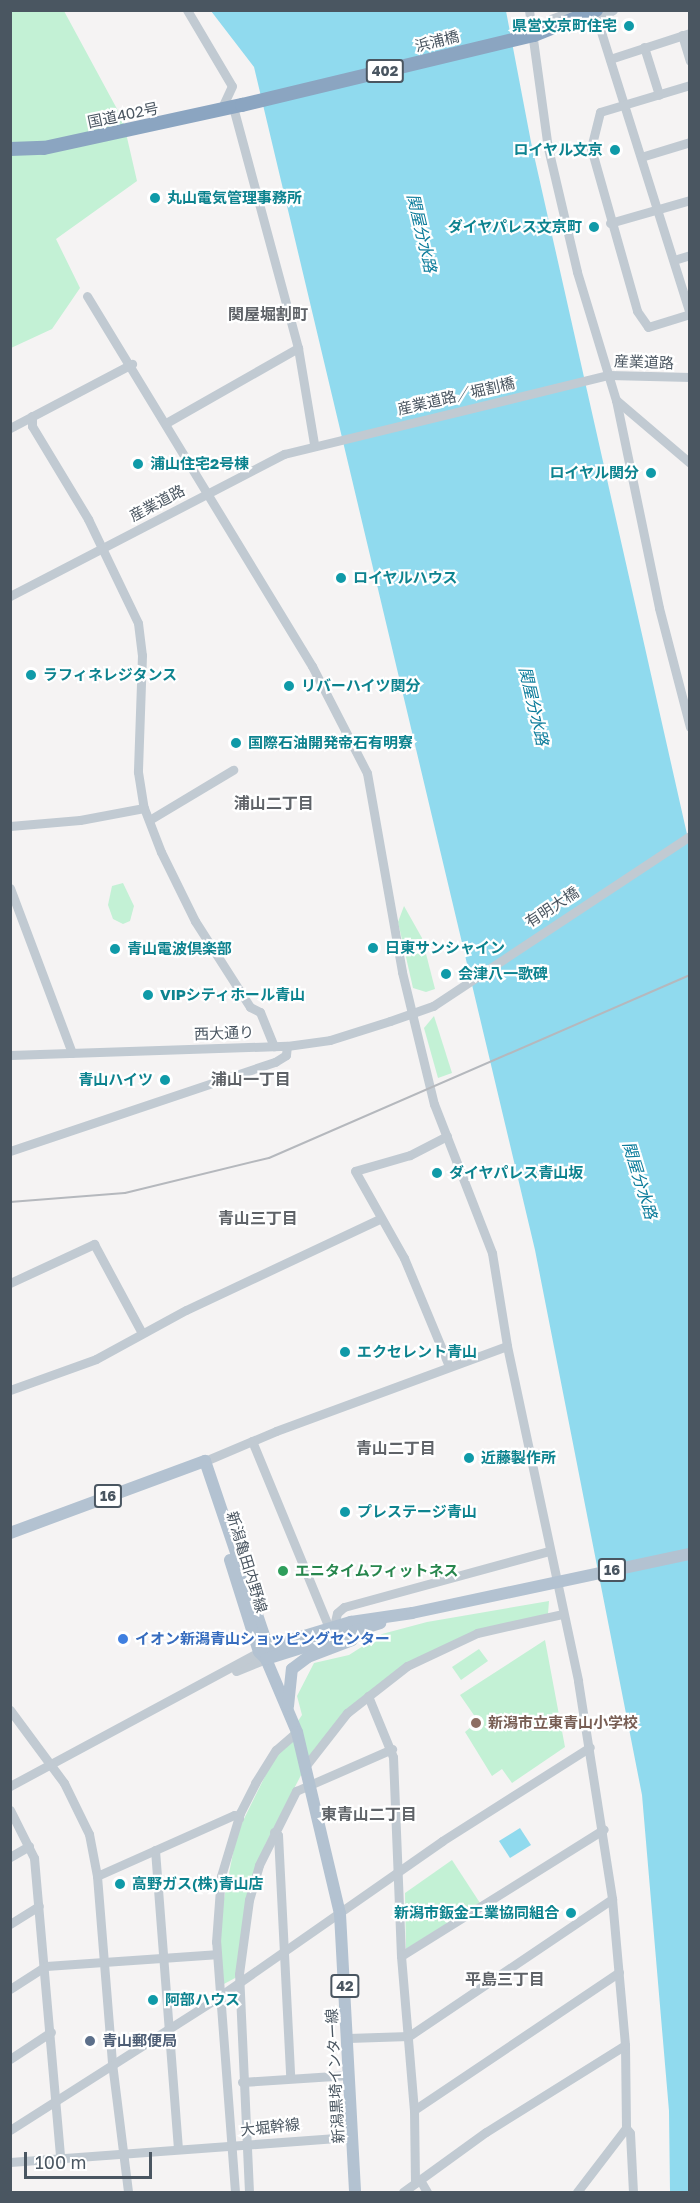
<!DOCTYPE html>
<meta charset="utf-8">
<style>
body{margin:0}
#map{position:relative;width:700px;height:2203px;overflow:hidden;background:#f5f3f3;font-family:"Golos Text","Noto Sans JP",sans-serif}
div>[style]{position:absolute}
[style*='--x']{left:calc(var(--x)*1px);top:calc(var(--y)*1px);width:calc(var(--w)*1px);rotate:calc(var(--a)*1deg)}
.green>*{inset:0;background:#c3f1d5}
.water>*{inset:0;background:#90daee}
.minor>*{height:9px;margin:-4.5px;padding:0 4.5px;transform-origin:4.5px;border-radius:4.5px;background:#c1cad2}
.major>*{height:12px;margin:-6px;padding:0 6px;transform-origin:6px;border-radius:6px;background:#b3c2d1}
.highway>*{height:14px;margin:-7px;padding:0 7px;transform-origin:7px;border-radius:7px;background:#8ba5c1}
.rail>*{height:2px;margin:-1px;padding:0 1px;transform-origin:1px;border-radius:1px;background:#b5b8bd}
.dots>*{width:16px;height:16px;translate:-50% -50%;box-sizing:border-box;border:3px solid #fff;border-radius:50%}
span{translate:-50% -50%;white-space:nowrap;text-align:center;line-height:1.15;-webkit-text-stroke:4.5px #fff;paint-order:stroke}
.shield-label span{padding:2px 4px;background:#fff;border:2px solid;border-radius:4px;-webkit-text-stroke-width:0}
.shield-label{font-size:14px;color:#4a5661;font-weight:700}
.culture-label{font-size:15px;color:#0d838f;font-weight:700}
.right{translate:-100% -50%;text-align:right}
.left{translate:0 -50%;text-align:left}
.street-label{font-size:15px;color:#4a5661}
.leisure-label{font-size:15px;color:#27864d;font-weight:700}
.shop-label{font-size:15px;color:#366cbe;font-weight:700}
.education-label{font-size:15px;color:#785e54;font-weight:700}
.service-label{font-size:15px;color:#4e5e75;font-weight:700}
.water-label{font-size:16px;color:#0c7c9b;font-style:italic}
.neighbourhood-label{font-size:16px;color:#5f6368;font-weight:700}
.frame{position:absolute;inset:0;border:12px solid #4a5661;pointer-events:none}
.scale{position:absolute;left:24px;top:2152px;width:128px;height:27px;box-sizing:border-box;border:3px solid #4a5661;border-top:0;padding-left:8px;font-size:18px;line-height:21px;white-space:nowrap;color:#4a5661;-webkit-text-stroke:4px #fff;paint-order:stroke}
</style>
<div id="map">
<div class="green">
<i style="clip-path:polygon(11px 11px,64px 11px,123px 120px,137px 181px,56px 239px,80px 288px,52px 329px,11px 348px)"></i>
<i style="clip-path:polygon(123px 883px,134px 906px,130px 921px,123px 924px,113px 919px,108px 905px,112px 886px)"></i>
<i style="clip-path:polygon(404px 906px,422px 938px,435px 989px,426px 992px,413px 988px,398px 922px)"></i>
<i style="clip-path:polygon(434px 1016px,452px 1073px,438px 1078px,424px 1028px)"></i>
<i style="clip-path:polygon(549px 1601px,548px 1614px,503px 1625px,407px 1665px,315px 1748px,265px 1845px,237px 1977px,222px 1985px,218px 1929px,237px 1833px,276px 1754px,302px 1715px,297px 1696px,314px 1663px,349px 1655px,382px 1634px,427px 1622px)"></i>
<i style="clip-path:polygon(545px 1640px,565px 1747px,512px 1783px,502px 1769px,492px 1776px,465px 1732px,478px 1721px,460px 1695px)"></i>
<i style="clip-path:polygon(479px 1649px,488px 1661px,461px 1680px,452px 1667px)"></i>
<i style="clip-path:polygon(452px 1860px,480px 1903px,406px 1949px,405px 1893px)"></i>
</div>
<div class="water">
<i style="clip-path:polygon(211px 11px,506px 11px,531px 142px,689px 843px,689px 2192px,670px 2192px,669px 2111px,642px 1795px,535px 1250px,254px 67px)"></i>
<i style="clip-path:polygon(520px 1828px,531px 1845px,510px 1858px,499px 1841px)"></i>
</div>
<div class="minor">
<i style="--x:187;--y:10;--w:88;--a:59.4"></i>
<i style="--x:232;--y:86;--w:26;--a:115"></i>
<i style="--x:529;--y:10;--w:139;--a:82.2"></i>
<i style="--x:548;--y:148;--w:127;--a:76.8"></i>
<i style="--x:577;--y:272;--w:134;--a:73.1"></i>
<i style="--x:616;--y:400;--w:212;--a:78.3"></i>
<i style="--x:659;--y:608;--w:123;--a:75.4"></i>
<i style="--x:613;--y:10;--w:18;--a:151"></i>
<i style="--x:597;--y:19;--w:309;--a:72.5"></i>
<i style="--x:551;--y:19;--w:26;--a:-21"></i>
<i style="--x:682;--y:35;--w:27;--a:73"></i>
<i style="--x:644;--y:47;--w:50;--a:72.6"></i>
<i style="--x:610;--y:59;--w:84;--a:-18"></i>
<i style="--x:690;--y:85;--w:94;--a:163.3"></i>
<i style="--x:600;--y:112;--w:37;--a:104"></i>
<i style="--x:591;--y:148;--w:169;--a:74.2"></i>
<i style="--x:637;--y:311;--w:19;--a:55"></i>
<i style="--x:648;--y:327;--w:44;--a:-17.2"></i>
<i style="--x:233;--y:107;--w:250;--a:74.9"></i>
<i style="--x:298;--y:348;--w:97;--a:80.5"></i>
<i style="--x:641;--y:157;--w:51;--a:-17"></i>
<i style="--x:610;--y:223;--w:83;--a:-16"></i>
<i style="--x:674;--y:260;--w:17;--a:-17"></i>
<i style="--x:87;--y:296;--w:433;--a:58.7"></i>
<i style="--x:312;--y:666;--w:120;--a:62.8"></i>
<i style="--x:367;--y:773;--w:202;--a:80"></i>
<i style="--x:402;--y:972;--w:136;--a:76.4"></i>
<i style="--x:434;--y:1104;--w:160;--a:68.7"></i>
<i style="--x:492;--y:1253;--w:94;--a:80.8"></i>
<i style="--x:507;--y:1346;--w:342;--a:78"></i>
<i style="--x:578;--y:1681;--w:221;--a:81.1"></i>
<i style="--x:612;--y:1899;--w:147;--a:84.9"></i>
<i style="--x:625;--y:2045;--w:83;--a:89.3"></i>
<i style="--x:626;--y:2128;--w:81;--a:127.4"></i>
<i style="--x:616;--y:400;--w:97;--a:40.4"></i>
<i style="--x:32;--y:416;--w:10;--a:90"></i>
<i style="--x:32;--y:426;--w:109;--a:58.9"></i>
<i style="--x:88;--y:519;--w:115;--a:64.3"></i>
<i style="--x:138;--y:623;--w:32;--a:83"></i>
<i style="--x:142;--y:655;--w:117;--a:92"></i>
<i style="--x:138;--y:772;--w:36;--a:81"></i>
<i style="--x:144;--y:808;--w:47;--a:68.9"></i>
<i style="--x:161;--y:852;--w:77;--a:63.8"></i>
<i style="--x:195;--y:921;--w:102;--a:57.4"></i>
<i style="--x:250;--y:1007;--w:11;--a:27"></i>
<i style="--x:260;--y:1012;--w:37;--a:68"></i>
<i style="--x:166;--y:423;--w:152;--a:-29.6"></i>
<i style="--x:10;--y:428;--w:138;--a:-27.7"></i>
<i style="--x:10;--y:596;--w:309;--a:-27.4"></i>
<i style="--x:284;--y:454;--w:334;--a:-13.7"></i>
<i style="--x:609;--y:375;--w:81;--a:1.4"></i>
<i style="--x:151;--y:819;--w:96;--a:-30.9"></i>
<i style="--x:10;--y:826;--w:70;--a:-4.9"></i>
<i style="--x:80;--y:820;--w:65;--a:-10.6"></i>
<i style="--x:10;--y:888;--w:176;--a:69.4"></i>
<i style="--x:10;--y:1055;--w:277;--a:-1.9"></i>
<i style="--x:287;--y:1046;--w:43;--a:-7.9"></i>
<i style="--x:330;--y:1040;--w:63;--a:-17.6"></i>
<i style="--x:390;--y:1021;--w:46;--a:-19.2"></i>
<i style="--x:433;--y:1006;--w:308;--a:-33.5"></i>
<i style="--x:447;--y:1136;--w:42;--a:152.8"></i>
<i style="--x:410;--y:1155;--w:57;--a:163.8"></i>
<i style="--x:355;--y:1171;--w:100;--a:60.6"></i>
<i style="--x:404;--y:1258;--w:117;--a:67.4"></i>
<i style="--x:10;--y:1151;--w:280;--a:-18.6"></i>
<i style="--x:275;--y:1062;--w:13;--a:-32"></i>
<i style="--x:286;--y:1055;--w:9;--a:-84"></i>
<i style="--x:10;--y:1283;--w:93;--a:-24.9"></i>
<i style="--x:94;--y:1244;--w:101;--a:61.7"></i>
<i style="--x:10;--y:1390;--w:91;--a:-19.8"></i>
<i style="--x:96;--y:1359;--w:102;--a:-28.6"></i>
<i style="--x:186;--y:1310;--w:213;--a:-25.2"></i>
<i style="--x:252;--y:1441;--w:202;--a:67.6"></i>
<i style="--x:205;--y:1461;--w:77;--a:-22.9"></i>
<i style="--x:276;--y:1431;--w:246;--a:-20.2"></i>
<i style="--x:334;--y:1626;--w:13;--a:-77"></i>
<i style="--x:337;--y:1613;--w:9;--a:-41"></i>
<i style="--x:344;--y:1607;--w:213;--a:-15.3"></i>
<i style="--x:236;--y:1671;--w:32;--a:-22"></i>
<i style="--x:368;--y:1696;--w:66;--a:67.7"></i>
<i style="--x:393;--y:1757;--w:199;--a:87.7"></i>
<i style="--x:401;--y:1956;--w:155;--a:85.2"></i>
<i style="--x:414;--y:2110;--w:73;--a:89.2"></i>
<i style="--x:10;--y:1710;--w:91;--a:53.5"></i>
<i style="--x:64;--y:1783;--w:57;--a:63.9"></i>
<i style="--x:89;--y:1834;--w:43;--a:79.2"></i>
<i style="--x:97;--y:1876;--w:188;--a:85.4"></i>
<i style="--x:112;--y:2063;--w:130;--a:82.9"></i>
<i style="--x:304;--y:1768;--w:70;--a:-52"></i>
<i style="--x:347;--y:1713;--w:76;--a:-38.1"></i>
<i style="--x:407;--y:1666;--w:77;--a:-25.2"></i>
<i style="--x:477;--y:1633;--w:87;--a:-12.6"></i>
<i style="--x:10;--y:1786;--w:289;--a:-28.3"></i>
<i style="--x:10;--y:1810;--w:54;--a:63.4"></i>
<i style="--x:34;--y:1858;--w:301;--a:85"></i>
<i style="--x:274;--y:1832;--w:5;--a:37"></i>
<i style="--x:278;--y:1835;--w:241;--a:87.1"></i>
<i style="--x:155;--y:1850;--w:299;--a:85.6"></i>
<i style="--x:10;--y:1857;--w:22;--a:-30"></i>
<i style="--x:97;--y:1876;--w:150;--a:-24"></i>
<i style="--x:234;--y:1815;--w:6;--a:31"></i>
<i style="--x:10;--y:1924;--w:34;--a:-32"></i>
<i style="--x:401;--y:1956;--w:239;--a:-32"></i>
<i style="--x:10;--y:1989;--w:43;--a:-32.6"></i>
<i style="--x:46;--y:1966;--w:170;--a:-4"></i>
<i style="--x:348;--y:2038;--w:61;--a:-1.9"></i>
<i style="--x:409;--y:2036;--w:245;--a:-34"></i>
<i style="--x:10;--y:2059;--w:49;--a:-33.4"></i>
<i style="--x:242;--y:2082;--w:107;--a:-3.7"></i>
<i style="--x:414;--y:2110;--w:247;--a:-33.9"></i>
<i style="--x:626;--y:2128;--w:6;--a:51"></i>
<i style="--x:630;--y:2133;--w:59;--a:87.1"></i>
<i style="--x:10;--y:2130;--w:249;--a:-32.5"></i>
<i style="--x:220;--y:1996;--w:271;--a:-34.9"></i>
<i style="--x:442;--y:1841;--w:175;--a:-32.4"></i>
<i style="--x:10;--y:2162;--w:344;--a:-4.2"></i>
<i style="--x:420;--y:2180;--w:14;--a:60"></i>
<i style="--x:235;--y:2192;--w:251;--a:-94.3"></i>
<i style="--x:216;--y:1942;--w:66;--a:-85.7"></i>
<i style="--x:221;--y:1876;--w:66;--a:-73.2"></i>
<i style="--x:240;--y:1813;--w:34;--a:-63"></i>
<i style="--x:255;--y:1783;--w:39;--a:-58"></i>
<i style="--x:276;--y:1750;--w:28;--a:-41"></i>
<i style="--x:249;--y:2192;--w:218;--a:-92.6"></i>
<i style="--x:239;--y:1974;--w:75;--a:-82.3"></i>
<i style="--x:249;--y:1900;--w:36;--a:-74"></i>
<i style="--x:259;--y:1865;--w:83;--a:-63.4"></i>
<i style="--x:296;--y:1791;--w:105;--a:-23.6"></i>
<i style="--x:403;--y:2192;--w:102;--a:-35.9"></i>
<i style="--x:486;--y:2132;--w:164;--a:-32"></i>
</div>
<div class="major">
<i style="--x:10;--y:1533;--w:208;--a:-20.3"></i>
<i style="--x:205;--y:1461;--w:196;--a:71.3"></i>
<i style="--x:268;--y:1647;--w:12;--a:99"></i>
<i style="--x:266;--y:1659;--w:79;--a:67"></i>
<i style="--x:297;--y:1732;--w:187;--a:76.7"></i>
<i style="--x:340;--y:1914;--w:278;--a:86.9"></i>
<i style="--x:230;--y:1560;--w:96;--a:72.5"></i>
<i style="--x:259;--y:1652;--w:10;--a:45"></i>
<i style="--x:268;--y:1647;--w:87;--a:-16.8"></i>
<i style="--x:351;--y:1622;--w:62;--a:-8.4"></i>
<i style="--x:412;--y:1613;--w:284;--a:-12"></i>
<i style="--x:266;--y:1659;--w:120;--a:-17.5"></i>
<i style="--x:288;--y:1706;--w:37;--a:-84"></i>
<i style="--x:292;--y:1669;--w:20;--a:-37"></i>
<i style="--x:308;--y:1657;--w:47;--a:-21.1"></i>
</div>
<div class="highway">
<i style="--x:10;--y:149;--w:34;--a:-2"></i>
<i style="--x:44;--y:148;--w:203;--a:-12.3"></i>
<i style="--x:242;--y:105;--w:300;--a:-13.5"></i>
<i style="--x:534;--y:35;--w:67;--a:-22"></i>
</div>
<div class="rail">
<i style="--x:10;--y:1202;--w:115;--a:-4.5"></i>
<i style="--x:125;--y:1193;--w:148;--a:-13.7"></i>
<i style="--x:269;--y:1158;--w:459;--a:-23.5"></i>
</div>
<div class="dots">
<i style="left:629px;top:26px;background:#0f9aa8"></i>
<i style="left:615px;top:150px;background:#0f9aa8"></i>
<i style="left:155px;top:198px;background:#0f9aa8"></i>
<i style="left:594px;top:227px;background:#0f9aa8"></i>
<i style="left:138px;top:464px;background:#0f9aa8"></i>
<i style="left:651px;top:473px;background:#0f9aa8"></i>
<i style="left:341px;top:578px;background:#0f9aa8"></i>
<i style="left:31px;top:675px;background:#0f9aa8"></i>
<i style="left:289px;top:686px;background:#0f9aa8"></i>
<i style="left:236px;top:743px;background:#0f9aa8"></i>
<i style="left:373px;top:948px;background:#0f9aa8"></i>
<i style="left:115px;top:949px;background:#0f9aa8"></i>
<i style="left:446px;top:974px;background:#0f9aa8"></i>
<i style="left:148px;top:995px;background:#0f9aa8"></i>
<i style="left:165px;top:1080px;background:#0f9aa8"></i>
<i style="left:437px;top:1173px;background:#0f9aa8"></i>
<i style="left:345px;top:1352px;background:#0f9aa8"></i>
<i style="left:469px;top:1458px;background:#0f9aa8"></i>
<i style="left:345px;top:1512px;background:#0f9aa8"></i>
<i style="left:283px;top:1571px;background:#2e9e5b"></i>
<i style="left:123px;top:1639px;background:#3f7fe0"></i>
<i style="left:476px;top:1723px;background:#8d6e63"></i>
<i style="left:120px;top:1884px;background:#0f9aa8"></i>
<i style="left:571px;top:1913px;background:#0f9aa8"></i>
<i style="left:153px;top:2000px;background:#0f9aa8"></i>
<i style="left:90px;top:2041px;background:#5c6f8a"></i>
</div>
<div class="shield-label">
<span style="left:385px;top:71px">402</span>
<span style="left:108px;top:1496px">16</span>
<span style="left:612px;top:1570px">16</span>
<span style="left:345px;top:1986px">42</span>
</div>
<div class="culture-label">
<span class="right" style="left:617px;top:26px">県営文京町住宅</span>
<span class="right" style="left:603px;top:150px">ロイヤル文京</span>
<span class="left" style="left:167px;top:198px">丸山電気管理事務所</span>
<span class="right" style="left:582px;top:227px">ダイヤパレス文京町</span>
<span class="left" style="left:150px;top:464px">浦山住宅2号棟</span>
<span class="right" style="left:639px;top:473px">ロイヤル関分</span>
<span class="left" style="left:353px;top:578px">ロイヤルハウス</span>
<span class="left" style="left:43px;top:675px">ラフィネレジタンス</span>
<span class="left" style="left:301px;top:686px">リバーハイツ関分</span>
<span class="left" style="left:248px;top:743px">国際石油開発帝石有明寮</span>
<span class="left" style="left:385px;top:948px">日東サンシャイン</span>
<span class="left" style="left:127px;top:949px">青山電波倶楽部</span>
<span class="left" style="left:458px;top:974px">会津八一歌碑</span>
<span class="left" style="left:160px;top:995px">VIPシティホール青山</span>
<span class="right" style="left:153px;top:1080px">青山ハイツ</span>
<span class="left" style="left:449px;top:1173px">ダイヤパレス青山坂</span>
<span class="left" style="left:357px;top:1352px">エクセレント青山</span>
<span class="left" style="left:481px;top:1458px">近藤製作所</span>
<span class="left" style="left:357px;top:1512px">プレステージ青山</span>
<span class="left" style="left:132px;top:1884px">高野ガス(株)青山店</span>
<span class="right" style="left:559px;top:1913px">新潟市鈑金工業協同組合</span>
<span class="left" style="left:165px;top:2000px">阿部ハウス</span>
</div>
<div class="street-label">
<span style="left:437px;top:41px;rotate:-14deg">浜浦橋</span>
<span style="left:123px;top:115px;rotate:-12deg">国道402号</span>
<span style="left:644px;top:362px;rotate:2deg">産業道路</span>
<span style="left:456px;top:396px;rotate:-13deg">産業道路／堀割橋</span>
<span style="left:157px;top:503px;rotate:-28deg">産業道路</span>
<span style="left:552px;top:907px;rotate:-33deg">有明大橋</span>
<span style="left:224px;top:1033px;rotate:-2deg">西大通り</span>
<span style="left:247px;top:1562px;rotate:73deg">新潟亀田内野線</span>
<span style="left:335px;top:2076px;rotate:-93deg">新潟黒埼インター線</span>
<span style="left:270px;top:2127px;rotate:-6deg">大堀幹線</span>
</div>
<div class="leisure-label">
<span class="left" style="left:295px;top:1571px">エニタイムフィットネス</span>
</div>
<div class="shop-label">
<span class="left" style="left:135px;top:1639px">イオン新潟青山ショッピングセンター</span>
</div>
<div class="education-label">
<span class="left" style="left:488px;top:1723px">新潟市立東青山小学校</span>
</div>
<div class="service-label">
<span class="left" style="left:102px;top:2041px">青山郵便局</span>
</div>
<div class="water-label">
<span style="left:422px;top:233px;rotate:77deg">関屋分水路</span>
<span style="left:534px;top:706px;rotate:77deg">関屋分水路</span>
<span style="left:640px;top:1180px;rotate:73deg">関屋分水路</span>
</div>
<div class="neighbourhood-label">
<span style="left:268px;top:314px">関屋堀割町</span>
<span style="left:274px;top:803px">浦山二丁目</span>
<span style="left:251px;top:1079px">浦山一丁目</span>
<span style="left:258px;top:1218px">青山三丁目</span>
<span style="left:396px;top:1448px">青山二丁目</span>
<span style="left:369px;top:1814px">東青山二丁目</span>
<span style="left:505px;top:1979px">平島三丁目</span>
</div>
<div class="frame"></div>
<div class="scale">100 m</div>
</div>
